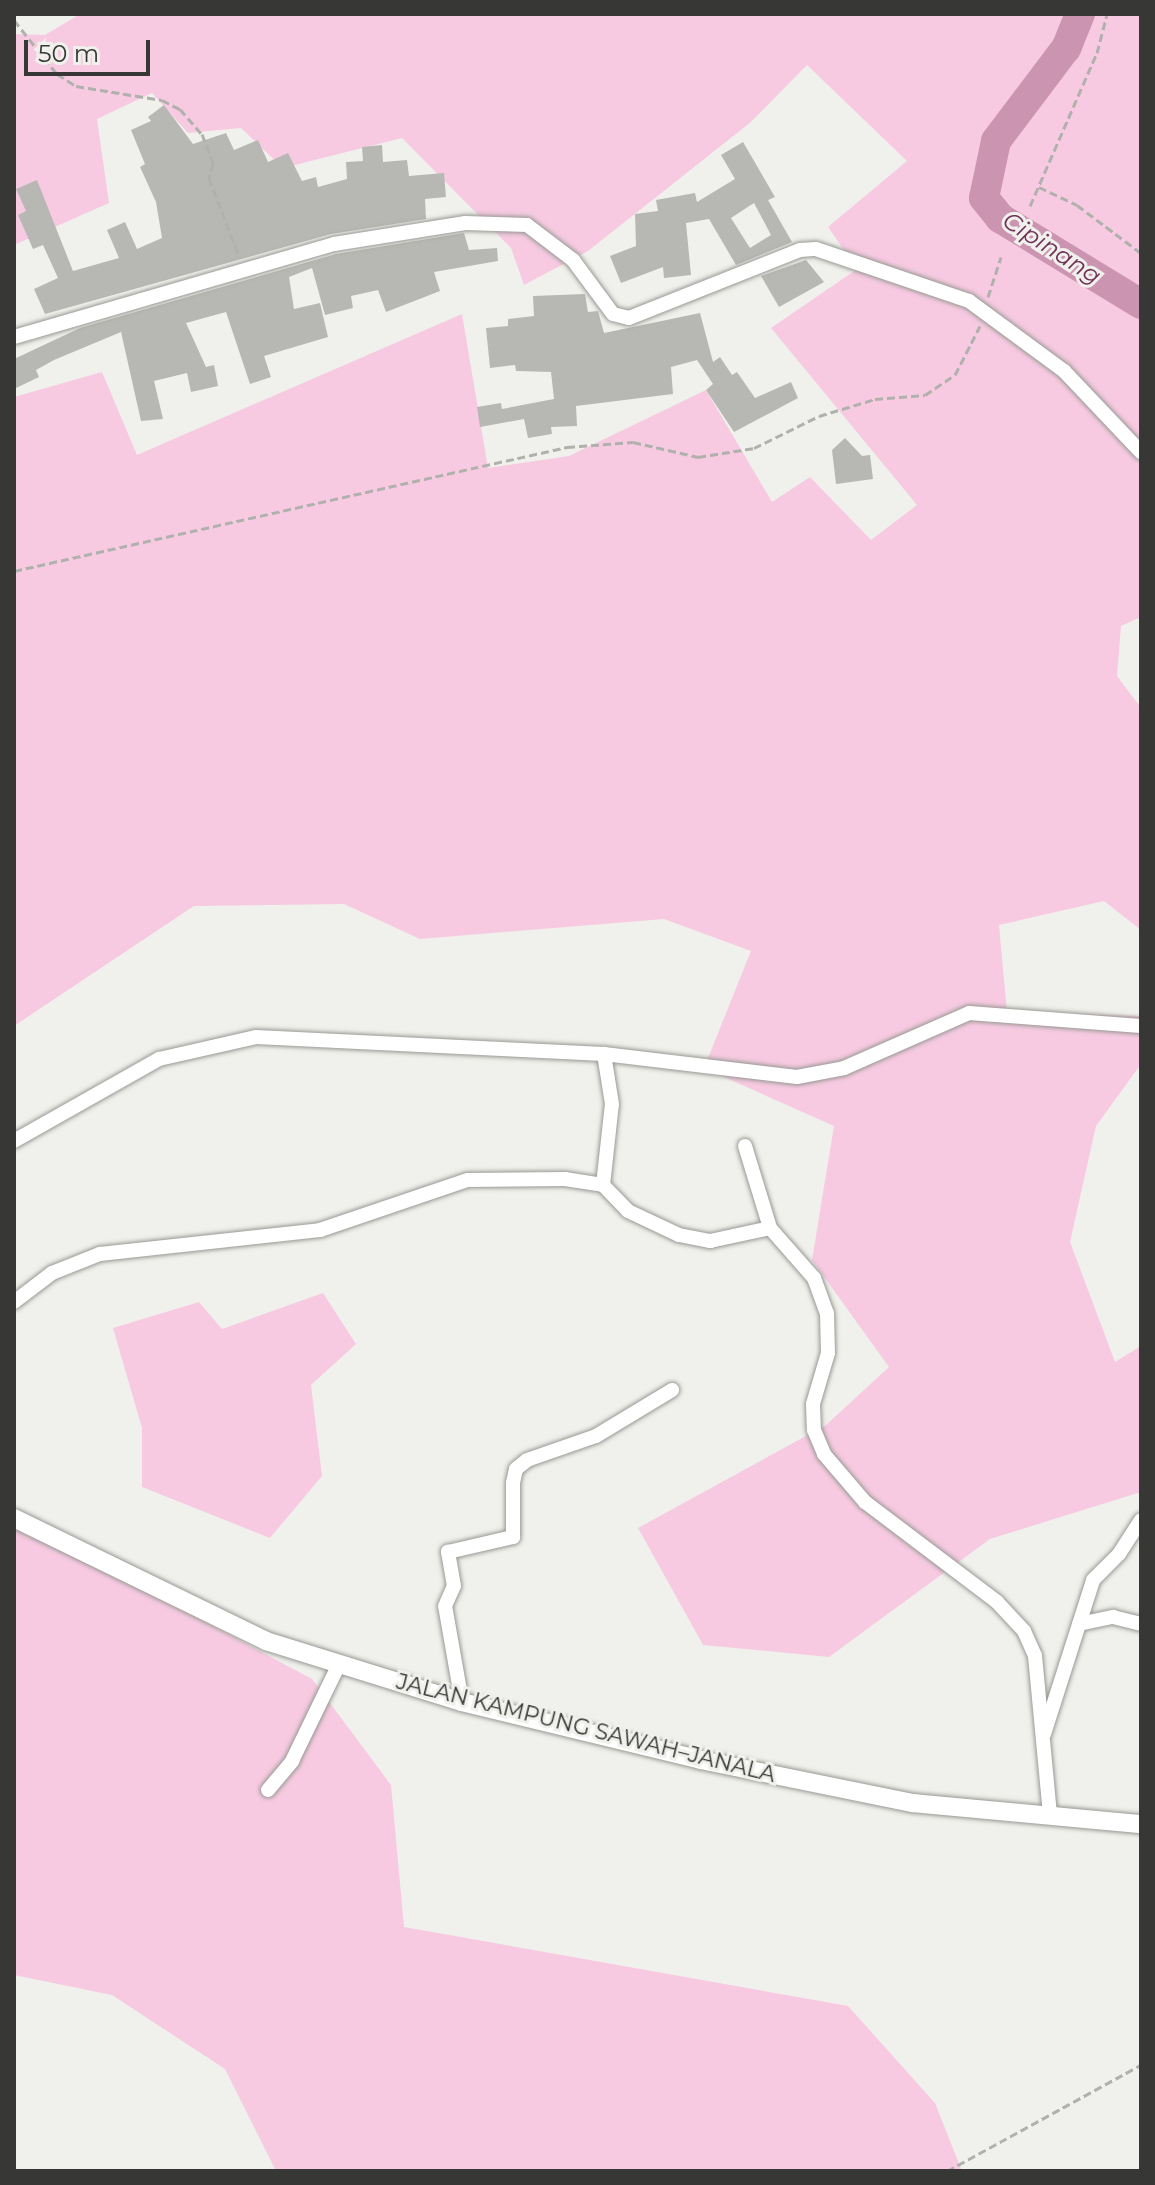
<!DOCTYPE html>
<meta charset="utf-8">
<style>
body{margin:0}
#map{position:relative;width:1155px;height:2185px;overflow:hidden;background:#f0f1ec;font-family:Montserrat,sans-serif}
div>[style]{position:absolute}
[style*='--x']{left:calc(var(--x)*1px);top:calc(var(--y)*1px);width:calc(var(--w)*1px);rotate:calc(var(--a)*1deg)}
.green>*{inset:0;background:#f7cae1}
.river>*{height:30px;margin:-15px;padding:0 15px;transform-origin:15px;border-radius:15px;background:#cb95b2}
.building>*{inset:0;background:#b7b8b3}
.path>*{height:3px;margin-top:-1.5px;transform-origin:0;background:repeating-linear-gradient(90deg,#b0b1ad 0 8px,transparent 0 12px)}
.roads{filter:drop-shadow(0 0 2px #989994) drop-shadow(0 0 2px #989994)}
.street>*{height:14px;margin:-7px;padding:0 7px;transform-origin:7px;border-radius:7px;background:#fff}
.secondary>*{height:18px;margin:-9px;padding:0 9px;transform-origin:9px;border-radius:9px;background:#fff}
span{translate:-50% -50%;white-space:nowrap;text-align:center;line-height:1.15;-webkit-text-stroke:6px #f0f1ec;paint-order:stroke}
.street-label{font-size:22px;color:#373836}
.water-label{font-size:24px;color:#713057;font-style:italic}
.frame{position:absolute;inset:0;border:16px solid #373836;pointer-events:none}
.scale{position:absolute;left:24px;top:40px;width:126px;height:36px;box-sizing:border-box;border:4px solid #373836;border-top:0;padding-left:10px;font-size:24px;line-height:28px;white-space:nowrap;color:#373836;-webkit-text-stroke:6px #f0f1ec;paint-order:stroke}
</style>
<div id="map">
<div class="green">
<i style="clip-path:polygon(80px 14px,1141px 14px,1141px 617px,1121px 626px,1117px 676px,1141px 708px,1141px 930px,1104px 901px,999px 925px,1007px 1012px,1141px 1016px,1141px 1064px,1096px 1126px,1070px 1242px,1115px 1362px,1141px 1346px,1141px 1492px,990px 1539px,829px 1657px,703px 1645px,638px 1528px,826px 1425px,889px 1367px,812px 1260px,834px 1126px,704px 1068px,751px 951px,664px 919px,420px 939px,344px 904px,194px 906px,14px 1026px,14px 397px,102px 372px,137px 455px,462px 314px,488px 468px,569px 456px,706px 390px,772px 502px,810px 477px,871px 540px,917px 505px,771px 328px,857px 269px,828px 227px,907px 161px,807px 65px,751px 122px,588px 251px,524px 285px,511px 248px,402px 138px,283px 168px,241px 128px,188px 133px,152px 93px,97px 119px,109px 203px,14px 245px,14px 34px,45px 35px)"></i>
<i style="clip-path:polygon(323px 1293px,356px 1344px,311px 1385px,322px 1476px,270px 1538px,142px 1487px,142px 1428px,113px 1328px,199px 1302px,222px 1329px)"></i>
<i style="clip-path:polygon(14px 1520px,312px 1679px,391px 1785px,404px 1927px,848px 2006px,935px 2103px,962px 2171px,276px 2171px,225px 2069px,112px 1995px,14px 1975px)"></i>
</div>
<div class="river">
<i style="--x:1080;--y:14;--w:37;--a:112"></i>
<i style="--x:1066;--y:48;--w:116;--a:127"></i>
<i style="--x:996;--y:141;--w:58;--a:101.9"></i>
<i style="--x:984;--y:198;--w:26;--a:51"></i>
<i style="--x:1000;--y:218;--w:165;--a:31.4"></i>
</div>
<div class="building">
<i style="clip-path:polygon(164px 105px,193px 144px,226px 133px,234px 150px,258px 140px,268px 162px,288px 153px,302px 181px,316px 177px,318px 187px,347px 179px,346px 162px,363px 161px,362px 147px,382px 145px,383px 162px,407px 160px,409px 176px,444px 173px,446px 197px,425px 199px,426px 219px,331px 234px,45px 314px,34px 289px,58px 278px,43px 245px,33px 249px,18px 215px,26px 211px,16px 189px,37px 180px,73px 271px,119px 258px,107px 230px,125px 222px,137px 249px,162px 238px,156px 202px,140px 167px,145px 164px,131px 130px,151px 121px,148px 117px)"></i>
<i style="clip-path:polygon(evenodd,743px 142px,775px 197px,768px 200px,792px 242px,736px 265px,709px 219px,686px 223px,691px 275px,664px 278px,663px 267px,621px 283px,610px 256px,636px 246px,635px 214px,658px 211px,656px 200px,695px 193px,697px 202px,735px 179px,721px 155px,743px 142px,754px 203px,771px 235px,750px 248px,731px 218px,754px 203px)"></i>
<i style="clip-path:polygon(464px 233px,469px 250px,497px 248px,498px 261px,434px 272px,440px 291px,386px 312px,378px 290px,351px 296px,353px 308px,325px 315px,312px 268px,289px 277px,294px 309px,320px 303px,328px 337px,264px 356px,271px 377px,250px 384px,226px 312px,186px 323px,206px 367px,214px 365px,218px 386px,191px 392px,187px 373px,154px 381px,163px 419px,141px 421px,121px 332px,54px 360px,36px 370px,39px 377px,14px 389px,14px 359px,80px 328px,336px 254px)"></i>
<i style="clip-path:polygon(806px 260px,824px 282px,779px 307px,761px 276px)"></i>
<i style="clip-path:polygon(585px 294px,588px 312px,598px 311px,604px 333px,700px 313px,713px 362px,720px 357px,732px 375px,737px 372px,755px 398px,791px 382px,798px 398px,734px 432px,706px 390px,713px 384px,697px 360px,671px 367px,673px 394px,576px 406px,577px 426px,551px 427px,552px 434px,528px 438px,524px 419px,480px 427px,477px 407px,501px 403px,502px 409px,554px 399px,551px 372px,516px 371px,515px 365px,490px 368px,486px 328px,508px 326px,508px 319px,534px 316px,533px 296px)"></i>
<i style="clip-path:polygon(845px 438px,862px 456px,870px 455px,873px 479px,836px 484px,832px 450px)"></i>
</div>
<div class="path">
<i style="--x:14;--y:20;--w:69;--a:51.5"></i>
<i style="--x:57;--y:74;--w:22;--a:32"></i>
<i style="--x:76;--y:86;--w:87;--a:9.2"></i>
<i style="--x:162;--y:100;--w:20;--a:27"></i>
<i style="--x:180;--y:109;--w:33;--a:49"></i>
<i style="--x:202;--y:134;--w:31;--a:69"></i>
<i style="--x:213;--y:163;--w:16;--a:105"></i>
<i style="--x:209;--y:178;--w:81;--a:69.1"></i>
<i style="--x:1039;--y:187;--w:42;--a:25.3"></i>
<i style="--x:1077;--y:205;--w:80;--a:36.9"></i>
<i style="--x:1030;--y:206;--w:167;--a:-66.4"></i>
<i style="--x:1097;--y:53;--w:40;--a:-75.6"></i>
<i style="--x:988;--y:297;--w:42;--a:-72"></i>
<i style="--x:14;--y:571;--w:567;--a:-12.64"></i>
<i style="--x:567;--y:447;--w:66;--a:-4.3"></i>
<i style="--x:633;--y:442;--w:67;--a:13"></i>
<i style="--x:698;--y:457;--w:57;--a:-9.1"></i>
<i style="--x:754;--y:448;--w:72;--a:-26.2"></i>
<i style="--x:819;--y:416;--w:59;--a:-16.9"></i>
<i style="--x:875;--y:399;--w:50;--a:-4.6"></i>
<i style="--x:925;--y:395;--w:36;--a:-34"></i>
<i style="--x:955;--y:375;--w:55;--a:-63"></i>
<i style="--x:947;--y:2171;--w:221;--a:-28.7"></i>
</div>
<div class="roads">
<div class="street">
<i style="--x:14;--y:337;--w:333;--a:-16.2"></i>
<i style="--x:334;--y:244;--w:133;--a:-9.1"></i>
<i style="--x:465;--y:223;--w:62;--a:1.8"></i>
<i style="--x:527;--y:225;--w:58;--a:37.3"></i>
<i style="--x:573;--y:260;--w:67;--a:53.5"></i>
<i style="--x:613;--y:314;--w:16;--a:14"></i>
<i style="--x:629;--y:318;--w:184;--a:-21.7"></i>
<i style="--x:800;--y:250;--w:16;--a:-4"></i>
<i style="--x:816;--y:249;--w:162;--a:18.8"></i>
<i style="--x:969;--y:301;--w:118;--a:36.4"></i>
<i style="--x:1064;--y:371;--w:112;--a:46.5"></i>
<i style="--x:14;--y:1141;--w:167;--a:-29.5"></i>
<i style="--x:159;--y:1059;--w:99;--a:-12.8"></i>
<i style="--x:256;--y:1037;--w:348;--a:2.8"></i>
<i style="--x:604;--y:1054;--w:194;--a:6.8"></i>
<i style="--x:797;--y:1077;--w:48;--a:-10.8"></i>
<i style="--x:844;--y:1068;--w:137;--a:-23.7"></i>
<i style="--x:969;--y:1013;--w:172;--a:4.3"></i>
<i style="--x:745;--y:1146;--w:86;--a:73"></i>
<i style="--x:770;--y:1228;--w:67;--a:48.7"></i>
<i style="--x:814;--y:1278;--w:37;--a:70"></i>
<i style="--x:827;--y:1313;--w:40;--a:88.6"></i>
<i style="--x:828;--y:1353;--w:53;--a:106.4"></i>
<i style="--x:813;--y:1404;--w:26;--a:88"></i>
<i style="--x:814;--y:1430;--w:26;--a:67"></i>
<i style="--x:824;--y:1454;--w:63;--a:49.5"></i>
<i style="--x:865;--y:1502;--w:166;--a:37.1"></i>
<i style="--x:997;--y:1602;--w:40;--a:47"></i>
<i style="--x:1024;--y:1631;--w:27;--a:66"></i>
<i style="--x:1035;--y:1656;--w:160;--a:84.6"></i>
<i style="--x:603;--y:1185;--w:81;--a:-83.7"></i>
<i style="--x:612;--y:1104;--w:51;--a:-99.1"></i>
<i style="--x:14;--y:1302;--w:48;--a:-37.3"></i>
<i style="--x:52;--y:1273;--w:52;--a:-21.6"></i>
<i style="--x:100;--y:1254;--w:221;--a:-6.2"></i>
<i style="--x:320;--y:1230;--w:156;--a:-18.7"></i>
<i style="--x:468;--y:1180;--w:97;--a:-0.6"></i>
<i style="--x:565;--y:1179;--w:38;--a:9"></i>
<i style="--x:603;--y:1185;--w:36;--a:46"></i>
<i style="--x:628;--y:1211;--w:56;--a:25.2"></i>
<i style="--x:679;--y:1235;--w:32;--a:11"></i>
<i style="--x:710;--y:1241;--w:61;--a:-12.2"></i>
<i style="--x:1079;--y:1624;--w:35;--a:-12"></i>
<i style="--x:1113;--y:1617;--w:29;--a:14"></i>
<i style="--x:462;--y:1702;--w:97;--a:-100"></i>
<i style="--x:445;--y:1606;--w:22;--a:-66"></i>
<i style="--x:454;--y:1586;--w:35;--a:-100"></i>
<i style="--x:448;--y:1552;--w:67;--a:-13"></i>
<i style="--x:513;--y:1537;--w:54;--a:-90"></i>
<i style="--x:513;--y:1483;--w:14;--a:-78"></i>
<i style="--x:516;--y:1469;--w:14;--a:-39"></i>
<i style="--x:527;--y:1460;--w:73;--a:-19.2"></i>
<i style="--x:596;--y:1436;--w:89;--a:-31.2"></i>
<i style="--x:1044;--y:1734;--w:162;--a:-72.3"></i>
<i style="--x:1093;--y:1580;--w:37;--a:-45"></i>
<i style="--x:1119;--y:1554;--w:40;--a:-57.1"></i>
<i style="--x:268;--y:1790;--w:38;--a:-50"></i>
<i style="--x:292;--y:1761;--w:108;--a:-64.1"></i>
</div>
<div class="secondary">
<i style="--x:14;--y:1518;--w:280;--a:26"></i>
<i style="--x:266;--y:1641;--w:205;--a:17.3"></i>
<i style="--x:462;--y:1702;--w:246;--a:13.6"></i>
<i style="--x:701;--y:1760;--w:216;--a:11.5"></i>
<i style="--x:913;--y:1803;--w:229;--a:5.3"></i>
</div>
</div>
<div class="street-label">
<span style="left:586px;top:1728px;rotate:14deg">JALAN KAMPUNG SAWAH–JANALA</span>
</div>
<div class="water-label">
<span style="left:1052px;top:248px;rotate:33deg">Cipinang</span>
</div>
<div class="frame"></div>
<div class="scale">50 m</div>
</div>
